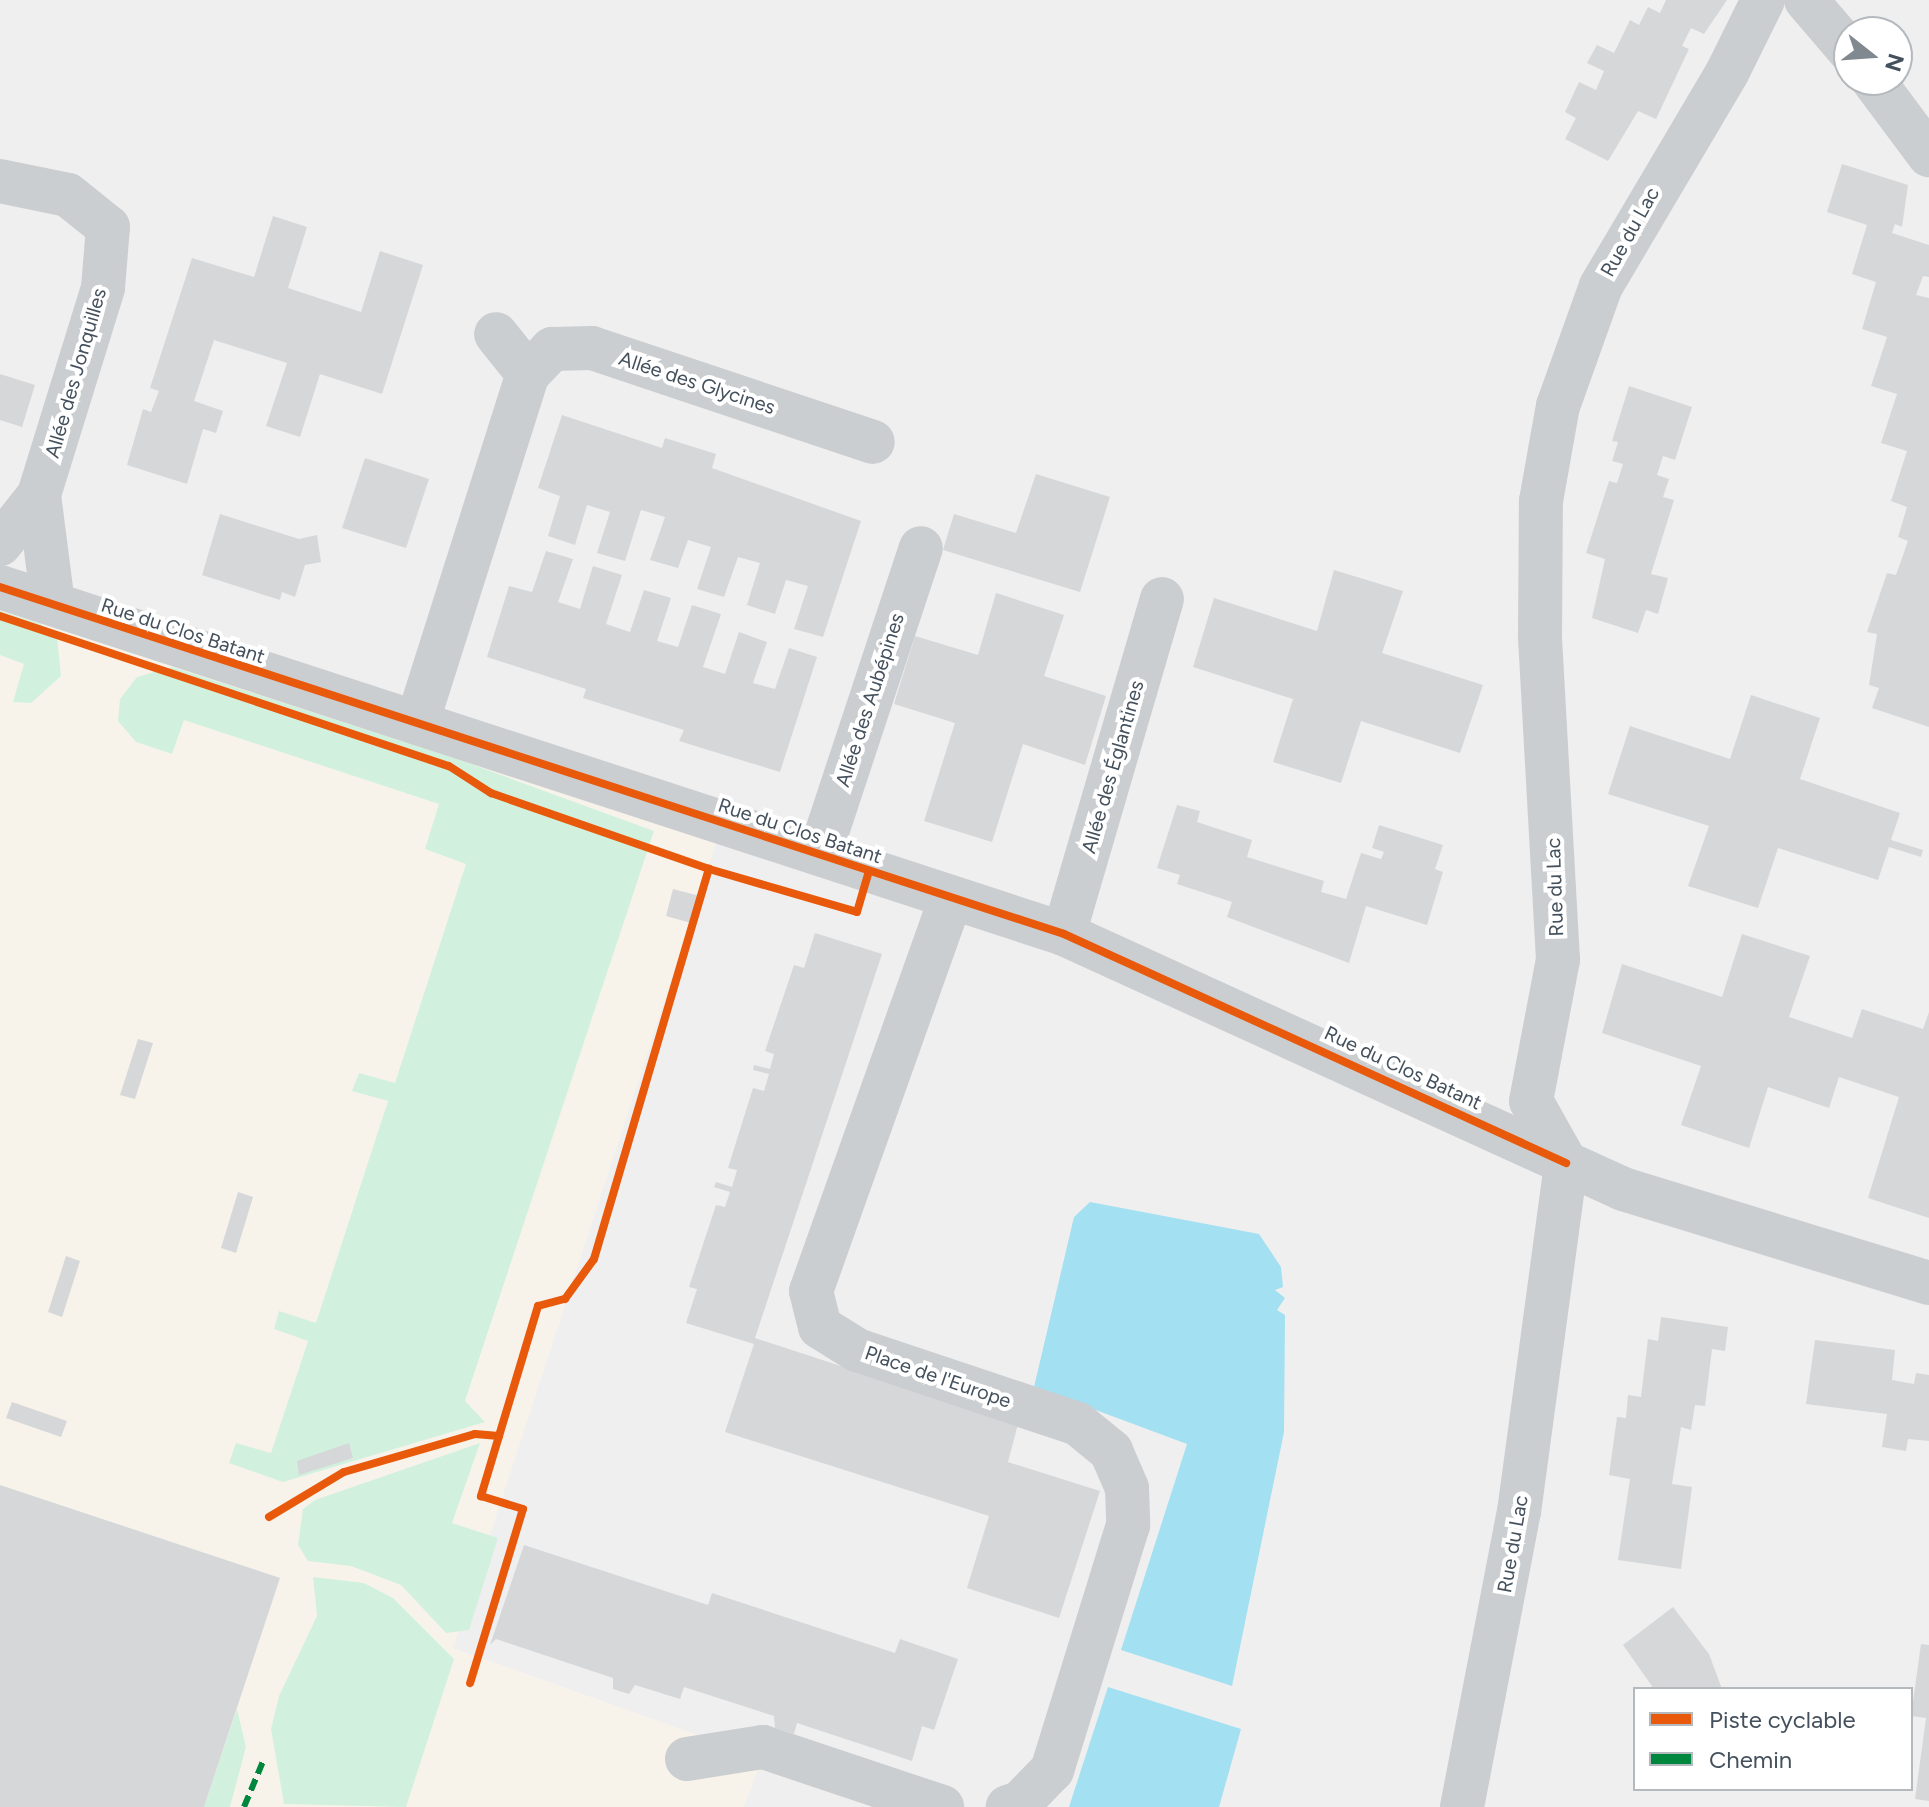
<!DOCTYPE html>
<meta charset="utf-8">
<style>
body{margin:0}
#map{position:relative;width:1929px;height:1807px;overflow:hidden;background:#f0efef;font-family:Figtree,sans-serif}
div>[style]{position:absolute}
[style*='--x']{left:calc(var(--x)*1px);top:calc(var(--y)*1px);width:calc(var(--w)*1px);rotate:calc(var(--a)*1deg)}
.commercial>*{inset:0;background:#f8f3ea}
.green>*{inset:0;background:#d1f1de}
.water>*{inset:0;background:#a2e0f2}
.building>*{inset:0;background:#d6d7d9}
.minor>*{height:44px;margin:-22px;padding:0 22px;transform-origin:22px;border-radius:22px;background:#cbced0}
.quiet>*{height:6px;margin-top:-3px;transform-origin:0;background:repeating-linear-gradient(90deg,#00873e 0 12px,transparent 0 18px)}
.cycleway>*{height:8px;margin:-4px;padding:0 4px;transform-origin:4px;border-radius:4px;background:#e8590c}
span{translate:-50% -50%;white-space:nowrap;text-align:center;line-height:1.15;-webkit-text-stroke:8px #fff;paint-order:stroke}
.street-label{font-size:20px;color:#44515d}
.legend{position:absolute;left:1633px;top:1687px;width:280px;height:104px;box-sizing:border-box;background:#fff;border:2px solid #b4b9be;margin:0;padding:10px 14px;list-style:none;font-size:24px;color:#44515d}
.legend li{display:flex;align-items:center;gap:16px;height:40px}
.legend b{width:40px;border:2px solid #b4b9be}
.north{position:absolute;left:1833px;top:16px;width:80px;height:80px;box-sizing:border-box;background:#fff;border:2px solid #b4b9be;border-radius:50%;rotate:107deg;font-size:22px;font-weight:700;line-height:32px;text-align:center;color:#44515d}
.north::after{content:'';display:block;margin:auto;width:28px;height:36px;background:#808890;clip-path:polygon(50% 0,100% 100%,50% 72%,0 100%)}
</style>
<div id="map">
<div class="commercial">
<i style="clip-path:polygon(0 587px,723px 822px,453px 1648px,762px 1758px,744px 1807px,0 1807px)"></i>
</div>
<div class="green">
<i style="clip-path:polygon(0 611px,41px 624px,57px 637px,61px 676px,31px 703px,13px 702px,24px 664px,0 655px)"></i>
<i style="clip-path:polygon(172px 667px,457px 759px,654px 831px,465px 1401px,485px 1422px,283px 1482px,229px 1463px,236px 1443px,271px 1453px,308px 1341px,274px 1329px,279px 1311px,316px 1323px,388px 1101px,352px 1091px,359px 1073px,395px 1083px,466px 864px,425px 849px,439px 804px,184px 720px,172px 754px,136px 742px,118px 721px,120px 699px,137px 677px)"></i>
<i style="clip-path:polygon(480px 1443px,452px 1523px,498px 1538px,469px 1630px,446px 1633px,401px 1585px,351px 1566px,308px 1561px,298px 1545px,303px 1509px,315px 1500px)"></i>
<i style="clip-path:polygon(313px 1577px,364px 1583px,393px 1598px,454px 1659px,406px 1807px,284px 1804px,271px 1729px,279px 1696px,317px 1616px)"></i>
<i style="clip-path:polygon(237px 1709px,246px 1747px,230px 1807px,204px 1807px)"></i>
</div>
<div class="water">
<i style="clip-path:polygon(1090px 1202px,1259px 1234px,1281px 1267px,1283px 1287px,1275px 1290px,1285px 1298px,1277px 1310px,1285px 1315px,1284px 1432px,1232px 1686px,1121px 1650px,1187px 1444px,1034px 1387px,1074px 1217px)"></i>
<i style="clip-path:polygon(1108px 1687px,1241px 1729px,1219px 1807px,1069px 1807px)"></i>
</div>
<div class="building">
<i style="clip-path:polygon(1666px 0,1727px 0,1704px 34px,1691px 28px,1682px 46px,1689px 49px,1656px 119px,1638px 111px,1608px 161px,1565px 139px,1576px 118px,1565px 112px,1579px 82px,1596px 90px,1604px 71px,1587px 63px,1597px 45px,1614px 53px,1630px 20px,1639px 25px,1648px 7px,1660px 13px)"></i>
<i style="clip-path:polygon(1842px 164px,1908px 185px,1902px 227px,1895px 224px,1892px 233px,1929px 245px,1929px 277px,1923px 276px,1916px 295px,1929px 298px,1929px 727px,1872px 708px,1879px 688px,1869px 685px,1877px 634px,1867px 632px,1887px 573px,1896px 575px,1908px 541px,1898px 537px,1907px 507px,1891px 501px,1907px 451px,1881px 443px,1897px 394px,1871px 386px,1887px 337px,1862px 329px,1876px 282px,1852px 274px,1867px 225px,1827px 212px)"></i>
<i style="clip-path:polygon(273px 216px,307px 227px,288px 288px,361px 312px,380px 251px,423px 265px,382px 394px,320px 374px,300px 437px,266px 426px,287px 363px,214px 340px,194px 401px,223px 411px,216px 433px,203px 429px,187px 484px,127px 465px,143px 409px,151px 412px,159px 391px,150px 388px,192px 258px,254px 277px)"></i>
<i style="clip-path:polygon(0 374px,35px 385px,22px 427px,0 420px)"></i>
<i style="clip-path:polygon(1629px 386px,1692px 407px,1675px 460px,1663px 456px,1657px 475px,1669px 479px,1663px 497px,1674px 500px,1651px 574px,1668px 578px,1658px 614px,1646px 610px,1638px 633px,1592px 618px,1605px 559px,1586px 553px,1609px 481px,1617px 483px,1623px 464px,1612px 461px,1618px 442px,1612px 441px)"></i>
<i style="clip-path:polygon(562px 415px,662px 448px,665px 438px,716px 454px,712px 468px,861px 521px,823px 637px,794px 629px,808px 586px,786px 580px,775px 614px,747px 605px,760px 563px,738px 557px,724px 597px,697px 589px,711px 547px,688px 540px,678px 568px,650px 560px,665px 517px,641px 510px,625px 561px,597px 553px,610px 512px,587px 505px,575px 545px,548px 536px,560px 496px,538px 488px)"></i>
<i style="clip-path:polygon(365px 458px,429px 479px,406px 548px,342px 528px)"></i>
<i style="clip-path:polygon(1036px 474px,1110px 497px,1080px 592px,943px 550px,954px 514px,1016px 533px)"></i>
<i style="clip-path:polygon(220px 514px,299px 539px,317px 535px,321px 562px,305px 565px,295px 597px,282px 592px,280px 600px,202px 575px)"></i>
<i style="clip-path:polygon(546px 551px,573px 559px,558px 602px,580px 609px,593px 566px,622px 575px,606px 624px,630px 632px,644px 590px,671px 598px,657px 641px,678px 647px,692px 605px,721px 614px,703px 667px,725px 674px,739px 632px,767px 642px,753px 683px,775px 689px,789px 648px,817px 657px,780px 772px,679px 741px,684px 730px,583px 698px,586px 689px,487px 657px,509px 586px,532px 592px)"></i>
<i style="clip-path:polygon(1334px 570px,1403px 591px,1382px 653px,1483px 685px,1460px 753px,1361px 721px,1341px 783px,1273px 762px,1293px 699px,1193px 667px,1214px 598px,1317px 631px)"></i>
<i style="clip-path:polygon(996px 593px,1064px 615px,1044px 676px,1106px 696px,1085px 765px,1023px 744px,992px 842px,924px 821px,955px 723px,894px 704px,915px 636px,978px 655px)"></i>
<i style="clip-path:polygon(1751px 695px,1820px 718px,1800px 779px,1900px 813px,1891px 840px,1923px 850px,1921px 857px,1889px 847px,1878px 880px,1778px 848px,1758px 908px,1688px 886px,1709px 826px,1608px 794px,1630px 726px,1730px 759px)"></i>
<i style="clip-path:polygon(1177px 805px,1200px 811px,1197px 822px,1252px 840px,1247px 857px,1324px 881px,1321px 892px,1346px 899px,1361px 853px,1381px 859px,1384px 852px,1372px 848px,1379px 825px,1443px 845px,1435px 869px,1443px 872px,1427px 925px,1366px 906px,1349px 963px,1227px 917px,1232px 902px,1177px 884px,1180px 875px,1157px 868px)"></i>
<i style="clip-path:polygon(673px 889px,700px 896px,691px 923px,666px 916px)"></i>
<i style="clip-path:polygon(815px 933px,882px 954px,755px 1338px,1018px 1424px,1008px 1462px,1100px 1491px,1059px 1618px,967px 1588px,989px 1516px,725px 1432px,754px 1344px,686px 1323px,697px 1289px,689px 1287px,716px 1205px,725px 1207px,730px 1192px,714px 1187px,716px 1182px,732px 1187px,737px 1170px,728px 1168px,753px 1088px,764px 1091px,769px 1074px,753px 1070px,754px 1065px,770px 1069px,774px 1054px,765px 1051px,794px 965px,804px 968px)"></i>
<i style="clip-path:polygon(1742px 934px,1810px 956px,1789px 1017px,1852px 1038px,1862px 1009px,1923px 1029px,1929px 1012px,1929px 1218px,1868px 1198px,1899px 1097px,1839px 1077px,1829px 1108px,1768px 1087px,1749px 1148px,1681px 1125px,1701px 1066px,1602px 1033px,1622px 964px,1722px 997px)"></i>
<i style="clip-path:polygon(138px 1039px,153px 1043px,135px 1099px,120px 1095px)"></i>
<i style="clip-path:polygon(238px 1192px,253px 1197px,236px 1253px,221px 1248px)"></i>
<i style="clip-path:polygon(66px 1256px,80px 1261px,62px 1317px,48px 1312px)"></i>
<i style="clip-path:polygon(1661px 1317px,1728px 1327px,1725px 1351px,1712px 1349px,1705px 1406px,1695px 1405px,1691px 1430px,1681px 1427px,1672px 1484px,1692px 1487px,1681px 1569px,1618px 1560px,1630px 1479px,1609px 1475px,1617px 1417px,1626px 1418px,1628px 1395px,1641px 1397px,1648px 1339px,1658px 1341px)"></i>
<i style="clip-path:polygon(1815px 1340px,1895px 1350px,1892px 1380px,1914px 1384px,1916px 1373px,1929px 1375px,1929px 1441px,1908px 1439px,1906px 1451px,1882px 1447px,1887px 1414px,1806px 1404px)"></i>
<i style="clip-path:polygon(12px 1402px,67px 1421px,61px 1437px,6px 1418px)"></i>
<i style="clip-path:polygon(349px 1443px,353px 1458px,299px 1475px,297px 1461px)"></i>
<i style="clip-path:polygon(0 1485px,280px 1578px,204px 1807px,0 1807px)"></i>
<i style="clip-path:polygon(524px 1545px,708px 1605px,712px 1593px,895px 1653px,900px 1639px,958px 1659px,934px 1730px,922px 1726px,912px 1761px,797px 1723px,794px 1734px,775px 1728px,774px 1716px,684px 1687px,680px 1699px,635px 1685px,629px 1694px,613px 1689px,613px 1678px,496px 1639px,490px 1645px)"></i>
<i style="clip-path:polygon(1673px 1607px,1709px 1654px,1722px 1689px,1654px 1689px,1623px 1645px)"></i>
<i style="clip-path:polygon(1921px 1644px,1929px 1645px,1929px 1801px,1915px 1799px,1926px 1718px,1911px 1716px)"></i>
</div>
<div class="minor">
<i style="--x:1806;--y:0;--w:66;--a:49.3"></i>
<i style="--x:1873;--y:80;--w:94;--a:53.3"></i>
<i style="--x:0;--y:181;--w:69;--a:11.6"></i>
<i style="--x:68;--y:195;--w:51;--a:38.7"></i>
<i style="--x:108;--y:227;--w:61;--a:94.7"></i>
<i style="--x:103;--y:288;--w:217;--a:107.2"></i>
<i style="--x:39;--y:495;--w:63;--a:128.5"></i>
<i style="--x:528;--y:374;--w:35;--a:-46"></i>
<i style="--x:552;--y:349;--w:40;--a:-1.4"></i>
<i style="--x:592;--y:348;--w:296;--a:18.5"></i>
<i style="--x:39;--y:495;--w:110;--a:82.7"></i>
<i style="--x:0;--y:587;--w:1119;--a:18.06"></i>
<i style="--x:1064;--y:934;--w:614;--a:24.52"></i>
<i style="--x:1623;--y:1189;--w:320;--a:17.1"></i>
<i style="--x:417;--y:723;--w:366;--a:-72.4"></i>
<i style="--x:528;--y:374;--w:51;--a:-128.7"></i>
<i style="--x:820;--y:853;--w:321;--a:-71.7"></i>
<i style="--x:951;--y:898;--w:417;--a:109.6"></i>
<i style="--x:811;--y:1291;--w:37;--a:76"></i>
<i style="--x:820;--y:1327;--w:44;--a:31.9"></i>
<i style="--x:857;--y:1350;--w:233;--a:18.5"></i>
<i style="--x:1078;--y:1424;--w:43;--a:39.3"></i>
<i style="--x:1111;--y:1451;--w:40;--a:66.6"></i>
<i style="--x:1127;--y:1488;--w:37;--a:88"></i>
<i style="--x:1128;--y:1525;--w:257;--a:107.2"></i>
<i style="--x:1052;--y:1770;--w:46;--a:134.1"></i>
<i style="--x:1020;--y:1803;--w:13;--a:162"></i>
<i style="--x:1064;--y:934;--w:349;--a:-73.7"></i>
<i style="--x:687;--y:1759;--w:77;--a:-9"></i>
<i style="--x:763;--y:1747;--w:189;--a:18.5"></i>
<i style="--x:1462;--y:1807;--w:300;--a:-79.1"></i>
<i style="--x:1519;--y:1512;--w:352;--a:-82.3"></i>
<i style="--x:1566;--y:1163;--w:71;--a:-119.4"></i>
<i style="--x:1531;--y:1101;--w:144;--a:-79.2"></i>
<i style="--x:1558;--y:960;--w:325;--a:-93.2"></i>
<i style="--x:1540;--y:635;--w:134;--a:-89.6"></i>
<i style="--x:1541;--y:501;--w:97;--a:-79.9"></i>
<i style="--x:1558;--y:406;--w:127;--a:-70.3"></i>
<i style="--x:1601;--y:286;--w:247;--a:-59.4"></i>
<i style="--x:1727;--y:73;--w:81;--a:-63.7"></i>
</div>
<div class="quiet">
<i style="--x:244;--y:1807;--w:52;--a:-67.4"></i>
</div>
<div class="cycleway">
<i style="--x:0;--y:587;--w:1119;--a:18.06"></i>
<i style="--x:1064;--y:934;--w:552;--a:24.52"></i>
<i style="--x:0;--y:616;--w:473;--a:18.5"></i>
<i style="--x:449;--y:766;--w:50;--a:32.7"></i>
<i style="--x:491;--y:793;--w:231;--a:19.2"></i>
<i style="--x:709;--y:869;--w:154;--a:16.2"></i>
<i style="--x:857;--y:912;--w:43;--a:-73.7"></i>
<i style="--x:499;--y:1436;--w:136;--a:-73.3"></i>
<i style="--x:538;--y:1306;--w:28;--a:-15"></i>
<i style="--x:565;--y:1299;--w:49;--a:-54.1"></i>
<i style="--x:594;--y:1259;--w:407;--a:-73.6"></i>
<i style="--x:269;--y:1517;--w:87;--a:-31"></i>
<i style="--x:344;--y:1472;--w:136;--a:-16.2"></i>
<i style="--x:475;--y:1434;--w:24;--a:5"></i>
<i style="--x:499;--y:1436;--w:63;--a:106.7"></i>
<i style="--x:481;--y:1496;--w:44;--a:17.2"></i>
<i style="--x:523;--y:1509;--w:182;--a:106.9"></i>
</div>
<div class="street-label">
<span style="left:1630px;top:232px;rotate:-61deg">Rue du Lac</span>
<span style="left:76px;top:373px;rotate:-74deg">Allée des Jonquilles</span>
<span style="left:697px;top:383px;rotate:18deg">Allée des Glycines</span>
<span style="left:183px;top:631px;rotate:18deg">Rue du Clos Batant</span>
<span style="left:870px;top:700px;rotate:-72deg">Allée des Aubépines</span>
<span style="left:1113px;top:767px;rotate:-74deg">Allée des Églantines</span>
<span style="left:800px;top:831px;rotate:18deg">Rue du Clos Batant</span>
<span style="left:1555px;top:887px;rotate:-92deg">Rue du Lac</span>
<span style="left:1403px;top:1068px;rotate:25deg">Rue du Clos Batant</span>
<span style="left:938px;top:1377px;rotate:19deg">Place de l'Europe</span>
<span style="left:1513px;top:1544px;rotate:-80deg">Rue du Lac</span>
</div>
<ul class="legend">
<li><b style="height:10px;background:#e8590c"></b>Piste cyclable</li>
<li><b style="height:10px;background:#00873e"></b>Chemin</li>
</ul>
<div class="north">N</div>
</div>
